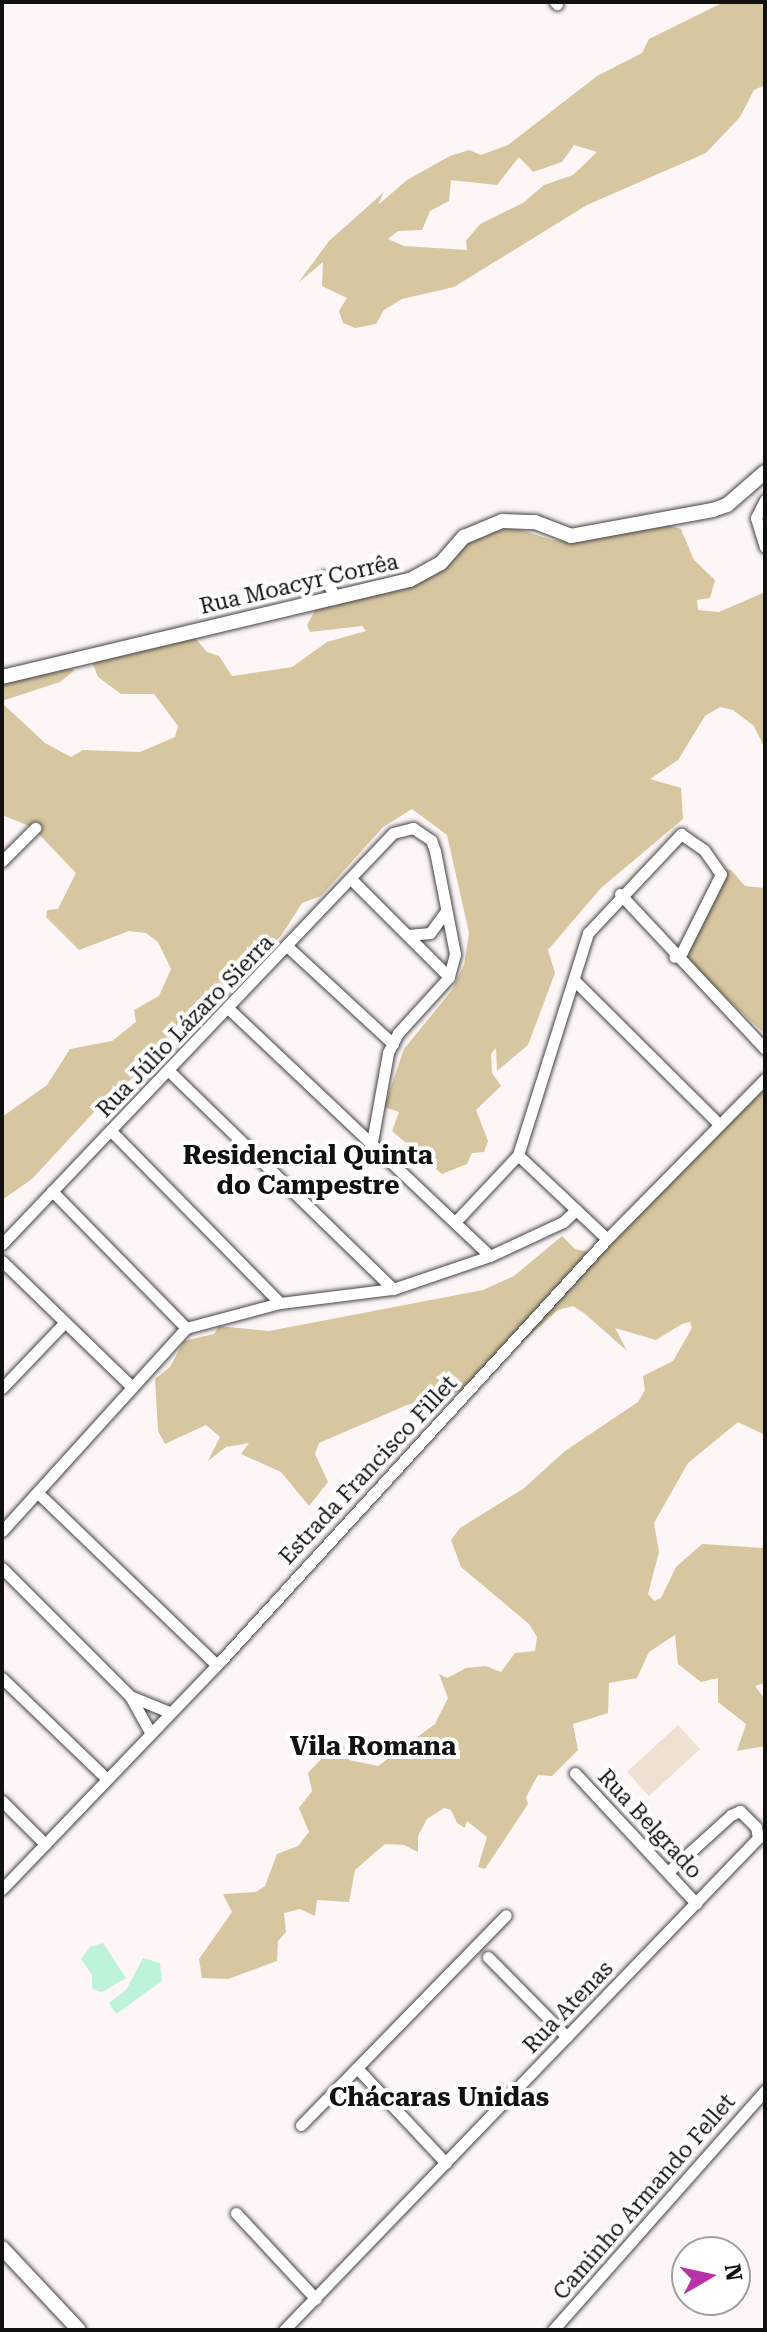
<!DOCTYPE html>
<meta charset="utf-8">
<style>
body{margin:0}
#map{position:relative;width:767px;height:2332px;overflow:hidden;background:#fef5f6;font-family:"Roboto Serif",serif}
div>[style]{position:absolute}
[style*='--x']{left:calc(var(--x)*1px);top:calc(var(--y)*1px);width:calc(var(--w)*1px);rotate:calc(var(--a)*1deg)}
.forest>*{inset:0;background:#d7c7a0}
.pitch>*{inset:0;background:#efe0d1}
.water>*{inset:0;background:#bdf3d9}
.roads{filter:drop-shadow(0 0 2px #444) drop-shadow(0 0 2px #444)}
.minor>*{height:11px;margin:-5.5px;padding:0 5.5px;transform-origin:5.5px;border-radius:5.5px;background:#fff}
.tertiary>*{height:14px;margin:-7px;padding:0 7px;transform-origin:7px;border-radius:7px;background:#fff}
span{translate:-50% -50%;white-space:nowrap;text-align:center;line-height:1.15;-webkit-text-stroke:8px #fff;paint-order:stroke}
.street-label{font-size:22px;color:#111}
.quarter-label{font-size:26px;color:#111;font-weight:700}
.frame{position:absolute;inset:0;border:4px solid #111;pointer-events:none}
.north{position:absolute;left:671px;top:2236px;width:80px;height:80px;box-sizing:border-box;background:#fff;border:2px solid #a0a0a0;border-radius:50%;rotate:81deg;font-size:22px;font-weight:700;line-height:32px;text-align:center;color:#111}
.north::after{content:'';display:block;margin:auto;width:28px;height:36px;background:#b931ab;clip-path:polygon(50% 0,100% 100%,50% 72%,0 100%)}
</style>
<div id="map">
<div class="forest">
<i style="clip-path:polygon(evenodd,724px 2px,765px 2px,765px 85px,754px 90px,740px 117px,706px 153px,587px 205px,454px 287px,402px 299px,384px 310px,376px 324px,355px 328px,343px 323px,339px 311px,347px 298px,322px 286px,323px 262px,298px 283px,329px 241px,384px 192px,378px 205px,407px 180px,450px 156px,469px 150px,481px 155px,508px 145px,597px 76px,642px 53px,649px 39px,724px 2px,574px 145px,597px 152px,573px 175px,544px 185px,523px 203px,480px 224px,466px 241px,467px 250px,404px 246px,388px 239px,398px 231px,422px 230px,430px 211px,449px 201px,451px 180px,497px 185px,519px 157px,533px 172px,562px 162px,574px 145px)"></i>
<i style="clip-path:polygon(662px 523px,681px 529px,694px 560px,715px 580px,710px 598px,697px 600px,698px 610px,719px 612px,765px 592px,765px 749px,754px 726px,733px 710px,720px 707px,705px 716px,678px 760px,650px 779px,681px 788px,683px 819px,601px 888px,548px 950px,555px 973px,528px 1045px,497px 1071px,496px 1048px,491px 1054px,492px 1073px,501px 1086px,476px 1110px,488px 1141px,484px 1152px,472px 1153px,467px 1164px,442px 1174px,392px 1131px,399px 1112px,384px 1107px,404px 1049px,452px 990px,464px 965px,469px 933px,447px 835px,412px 809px,383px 827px,321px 896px,302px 903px,281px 936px,172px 1034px,144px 1069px,106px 1099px,32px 1179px,2px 1200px,2px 1117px,47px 1085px,70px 1049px,112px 1041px,136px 1022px,134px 1010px,159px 996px,171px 969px,158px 942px,146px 933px,129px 931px,79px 950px,46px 917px,47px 910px,58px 909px,76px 873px,32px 827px,2px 815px,2px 703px,45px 743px,71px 757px,83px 750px,140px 752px,175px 737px,178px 726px,154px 694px,121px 694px,98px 677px,93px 664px,99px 655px,177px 635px,196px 639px,207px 652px,219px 656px,232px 676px,292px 667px,327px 642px,366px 631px,362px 626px,310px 632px,307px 625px,317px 607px,415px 582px,448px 544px,503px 524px,552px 540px,575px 542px)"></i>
<i style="clip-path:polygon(66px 668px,75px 670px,60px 682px,2px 701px,2px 683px)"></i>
<i style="clip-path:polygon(723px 869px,731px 870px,745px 886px,765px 888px,765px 1034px,689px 963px,688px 951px)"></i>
<i style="clip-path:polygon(765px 1082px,765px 1435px,738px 1422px,688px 1463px,654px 1523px,659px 1552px,648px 1594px,654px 1601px,661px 1598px,676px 1567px,702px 1544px,765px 1548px,765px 1683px,755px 1686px,765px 1699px,765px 1746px,737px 1751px,746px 1724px,718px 1702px,718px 1678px,701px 1682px,678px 1664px,675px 1635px,649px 1652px,637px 1678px,609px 1683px,608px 1713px,573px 1724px,578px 1750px,552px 1776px,538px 1775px,526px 1797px,528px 1804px,485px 1869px,478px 1867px,487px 1837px,467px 1821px,465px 1828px,457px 1823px,451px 1810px,444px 1808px,427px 1819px,418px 1836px,418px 1852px,404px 1845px,385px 1844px,355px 1870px,349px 1902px,317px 1900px,315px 1916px,300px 1909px,284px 1913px,286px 1932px,278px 1941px,277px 1961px,228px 1979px,202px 1978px,199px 1959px,232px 1912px,223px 1894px,256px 1892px,265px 1886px,277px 1854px,298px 1846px,309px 1832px,299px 1808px,312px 1791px,308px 1773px,341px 1738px,349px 1760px,378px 1766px,435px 1724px,448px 1698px,439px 1674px,447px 1678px,466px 1668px,486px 1666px,501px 1672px,515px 1653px,535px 1651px,537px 1637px,529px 1624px,461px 1567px,451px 1540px,460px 1528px,523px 1489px,565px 1451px,638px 1402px,645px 1390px,643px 1376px,673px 1361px,692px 1328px,690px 1322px,682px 1324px,656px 1340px,615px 1328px,627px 1351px,584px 1313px,573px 1306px,558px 1310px,470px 1389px,407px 1405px,319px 1443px,315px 1454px,328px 1482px,309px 1506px,281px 1472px,241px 1454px,249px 1443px,226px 1447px,208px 1461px,220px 1437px,206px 1425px,165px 1444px,158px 1431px,155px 1379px,170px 1367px,184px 1341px,214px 1334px,219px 1326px,269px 1331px,483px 1290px,514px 1276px,562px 1236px,575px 1249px,589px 1252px,682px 1172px)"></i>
</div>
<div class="pitch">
<i style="clip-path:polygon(678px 1725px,700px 1749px,649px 1796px,627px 1772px)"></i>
</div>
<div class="water">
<i style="clip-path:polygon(103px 1943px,126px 1978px,102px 1992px,92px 1989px,92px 1975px,81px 1959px,90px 1947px)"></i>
<i style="clip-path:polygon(143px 1958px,160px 1963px,162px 1981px,116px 2014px,109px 2003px,126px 1990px)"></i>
</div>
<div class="roads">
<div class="minor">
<i style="--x:555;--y:2;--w:3;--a:45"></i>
<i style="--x:765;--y:500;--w:20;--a:117"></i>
<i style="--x:756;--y:518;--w:30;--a:73"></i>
<i style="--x:323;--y:576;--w:26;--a:59"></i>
<i style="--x:2;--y:861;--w:47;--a:-45"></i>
<i style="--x:352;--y:880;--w:137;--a:45"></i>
<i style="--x:620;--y:894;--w:212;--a:46.9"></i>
<i style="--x:408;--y:935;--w:22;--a:-5"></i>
<i style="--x:430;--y:933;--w:27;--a:-54"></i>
<i style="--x:288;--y:947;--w:143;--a:42.7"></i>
<i style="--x:575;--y:981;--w:203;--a:44.8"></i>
<i style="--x:229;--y:1009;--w:359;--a:43.4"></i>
<i style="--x:169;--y:1071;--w:313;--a:44.2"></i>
<i style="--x:111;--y:1131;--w:241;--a:45.5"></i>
<i style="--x:518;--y:1155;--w:122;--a:43.3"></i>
<i style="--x:52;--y:1191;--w:192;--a:45.6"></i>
<i style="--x:456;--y:1221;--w:91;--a:-46.8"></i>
<i style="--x:518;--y:1155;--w:233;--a:-72.5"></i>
<i style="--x:588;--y:933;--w:136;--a:-46.8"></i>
<i style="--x:681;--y:834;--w:28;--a:35"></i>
<i style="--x:704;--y:850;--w:29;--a:55"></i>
<i style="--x:721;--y:874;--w:87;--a:116.6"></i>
<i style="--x:682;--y:952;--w:9;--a:148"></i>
<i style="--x:2;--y:1244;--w:567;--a:-46.43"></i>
<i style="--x:393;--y:833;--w:21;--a:-14"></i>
<i style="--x:413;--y:828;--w:22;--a:34"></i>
<i style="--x:431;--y:840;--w:12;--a:70"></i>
<i style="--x:435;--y:851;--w:105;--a:79"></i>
<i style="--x:455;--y:954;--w:24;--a:105"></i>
<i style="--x:449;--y:977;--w:76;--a:132.3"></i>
<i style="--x:398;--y:1033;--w:22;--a:117"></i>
<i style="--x:388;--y:1053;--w:90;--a:100.2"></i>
<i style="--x:2;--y:1261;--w:181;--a:44.1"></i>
<i style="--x:2;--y:1388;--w:91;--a:-46.3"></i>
<i style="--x:38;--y:1493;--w:248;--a:43.9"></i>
<i style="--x:2;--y:1531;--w:274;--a:-47.8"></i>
<i style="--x:186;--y:1328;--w:97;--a:-14.9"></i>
<i style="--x:280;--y:1303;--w:114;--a:-7.1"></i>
<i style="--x:393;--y:1289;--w:102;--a:-18.8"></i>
<i style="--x:490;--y:1256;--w:81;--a:-25"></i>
<i style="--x:563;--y:1222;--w:18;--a:-43"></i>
<i style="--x:2;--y:1568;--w:181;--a:45"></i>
<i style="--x:2;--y:1678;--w:144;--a:43.9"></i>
<i style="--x:150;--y:1732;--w:41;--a:-119.1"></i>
<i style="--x:130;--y:1696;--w:42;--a:22.3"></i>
<i style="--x:575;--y:1773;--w:178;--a:47.1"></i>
<i style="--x:2;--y:1801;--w:61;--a:45"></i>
<i style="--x:2;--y:1889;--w:310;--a:-46.2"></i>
<i style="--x:217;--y:1665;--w:578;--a:-47.53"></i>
<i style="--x:607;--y:1239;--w:225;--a:-45.4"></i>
<i style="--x:488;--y:1957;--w:112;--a:45.4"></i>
<i style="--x:357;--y:2068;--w:130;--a:46.9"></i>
<i style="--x:301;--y:2125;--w:293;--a:-45.7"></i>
<i style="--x:236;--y:2213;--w:117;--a:47.1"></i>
<i style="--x:284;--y:2330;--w:683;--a:-46.07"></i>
<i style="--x:758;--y:1838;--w:11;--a:-100"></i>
<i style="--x:756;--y:1827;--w:23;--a:-135"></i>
<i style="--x:740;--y:1811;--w:10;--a:156"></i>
<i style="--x:731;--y:1815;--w:84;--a:137.9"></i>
<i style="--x:553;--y:2330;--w:320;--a:-48.5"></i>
</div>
<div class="tertiary">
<i style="--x:2;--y:677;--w:419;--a:-13.4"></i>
<i style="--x:410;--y:580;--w:35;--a:-29"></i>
<i style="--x:441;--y:563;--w:35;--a:-49"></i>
<i style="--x:464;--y:537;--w:41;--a:-22.8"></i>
<i style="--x:502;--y:521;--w:33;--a:2"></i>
<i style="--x:535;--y:522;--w:39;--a:21"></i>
<i style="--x:571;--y:536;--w:144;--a:-10.4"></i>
<i style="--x:713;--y:510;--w:15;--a:-20"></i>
<i style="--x:727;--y:505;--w:50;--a:-41"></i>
<i style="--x:2;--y:2248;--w:112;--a:46.8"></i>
</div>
</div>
<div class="street-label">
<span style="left:299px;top:584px;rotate:-13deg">Rua Moacyr Corrêa</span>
<span style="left:185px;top:1026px;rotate:-46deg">Rua Júlio Lázaro Sierra</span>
<span style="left:368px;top:1470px;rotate:-47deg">Estrada Francisco Fillet</span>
<span style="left:650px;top:1824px;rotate:47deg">Rua Belgrado</span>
<span style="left:568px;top:2007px;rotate:-46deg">Rua Atenas</span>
<span style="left:644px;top:2197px;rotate:-49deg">Caminho Armando Fellet</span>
</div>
<div class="quarter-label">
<span style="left:308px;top:1171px">Residencial Quinta<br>do Campestre</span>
<span style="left:373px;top:1747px">Vila Romana</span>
<span style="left:439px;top:2098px">Chácaras Unidas</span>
</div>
<div class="frame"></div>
<div class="north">N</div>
</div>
